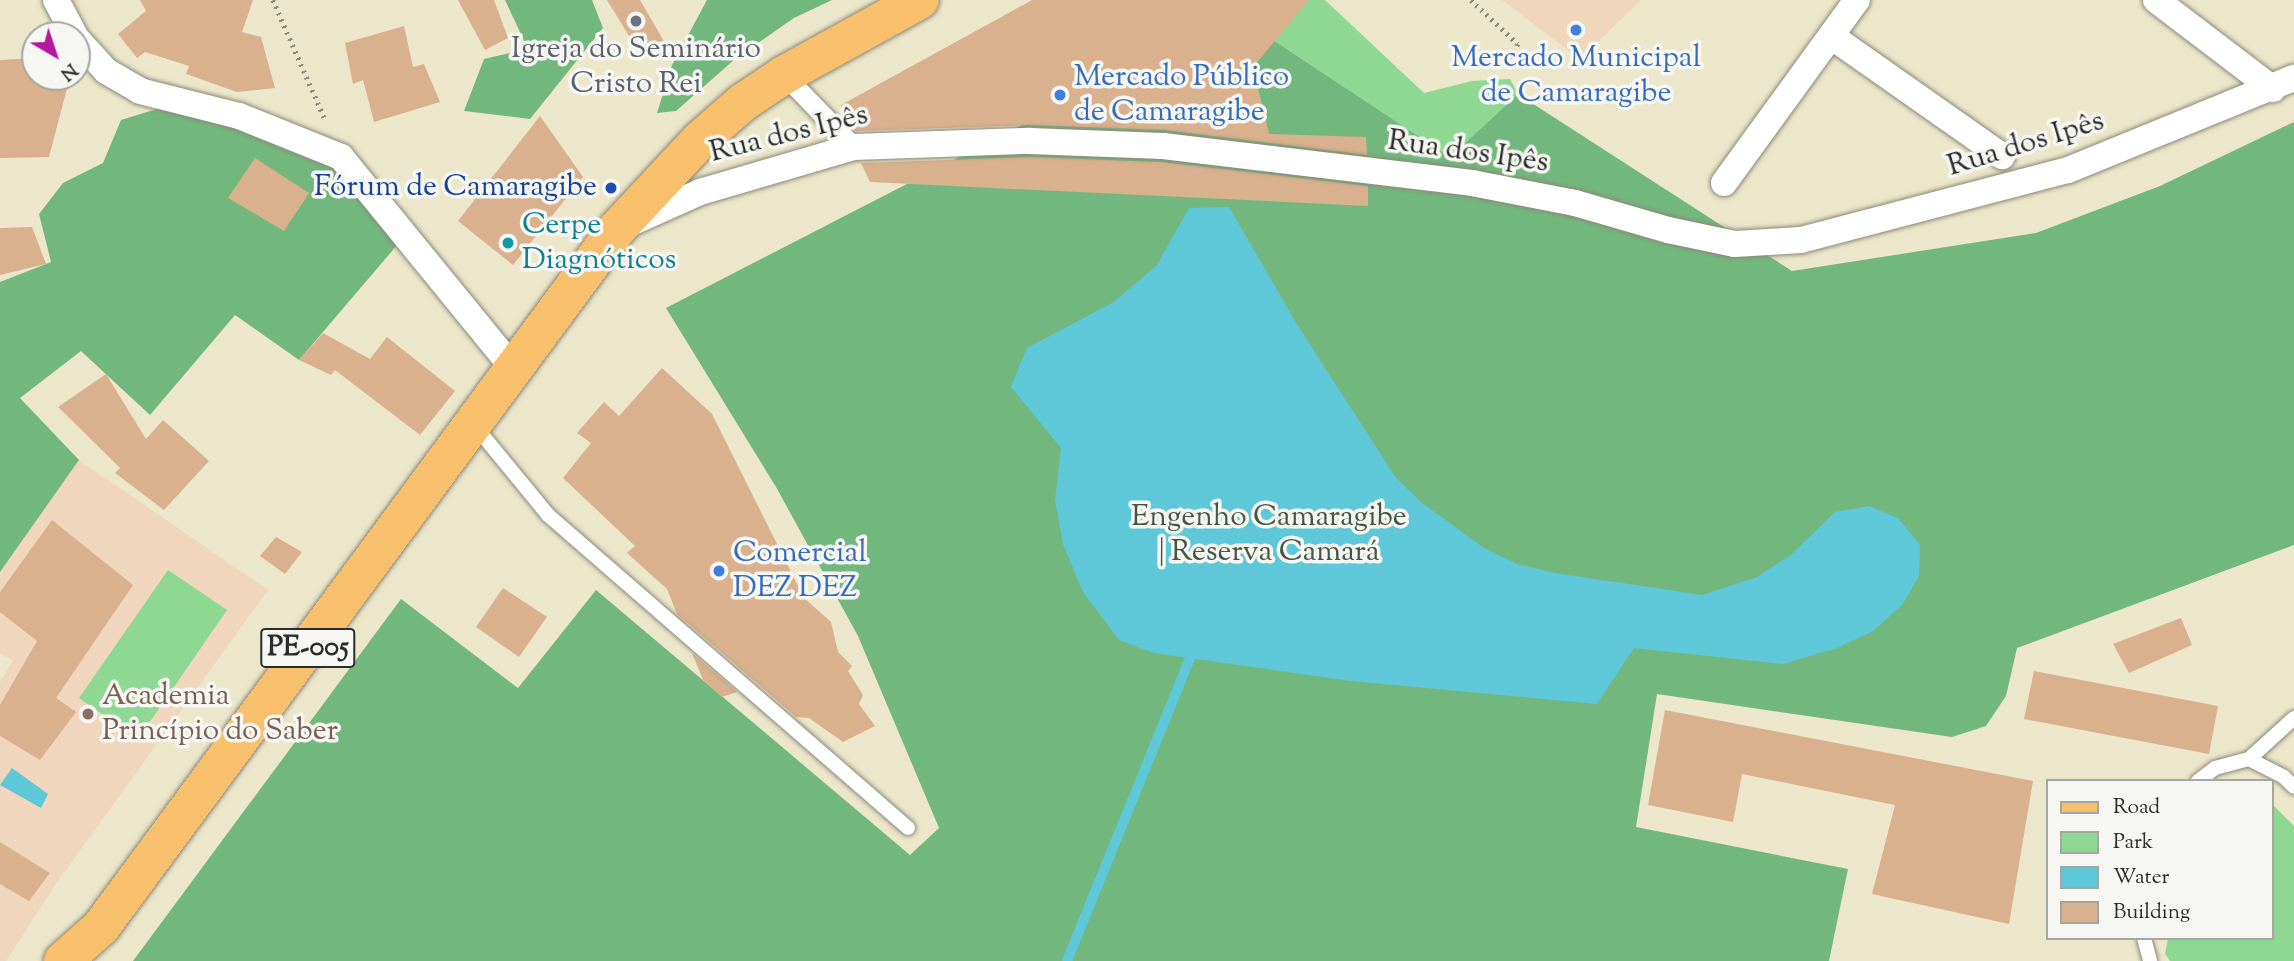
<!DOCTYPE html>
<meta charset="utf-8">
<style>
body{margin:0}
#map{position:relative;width:2294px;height:961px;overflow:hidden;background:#ece6ca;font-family:"Sorts Mill Goudy",serif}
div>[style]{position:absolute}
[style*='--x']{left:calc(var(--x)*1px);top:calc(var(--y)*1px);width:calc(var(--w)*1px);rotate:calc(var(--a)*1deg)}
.built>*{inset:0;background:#efd6bc}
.green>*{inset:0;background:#8ed894}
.forest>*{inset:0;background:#72b87e}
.water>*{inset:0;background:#5ec8d8}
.stream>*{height:10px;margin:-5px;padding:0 5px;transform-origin:5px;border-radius:5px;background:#5ec8d8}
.building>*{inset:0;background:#dab18e}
.path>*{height:4.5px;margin-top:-2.25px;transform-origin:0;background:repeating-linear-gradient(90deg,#8c887a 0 2px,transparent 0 7px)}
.roads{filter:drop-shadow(0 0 2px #8c887a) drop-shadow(0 0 2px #8c887a)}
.service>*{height:14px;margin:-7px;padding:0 7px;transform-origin:7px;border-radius:7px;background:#fff}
.pedestrian>*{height:19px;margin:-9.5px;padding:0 9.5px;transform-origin:9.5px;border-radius:9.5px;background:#fff}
.minor>*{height:26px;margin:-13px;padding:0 13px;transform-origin:13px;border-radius:13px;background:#fff}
.primary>*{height:38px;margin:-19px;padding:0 19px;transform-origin:19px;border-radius:19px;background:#f8bf6c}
.dots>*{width:19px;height:19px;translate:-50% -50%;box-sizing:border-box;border:4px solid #f6f6f2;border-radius:50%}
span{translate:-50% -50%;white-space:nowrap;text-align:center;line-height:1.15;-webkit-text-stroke:7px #f6f6f2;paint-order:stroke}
.shield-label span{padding:2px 5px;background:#f6f6f2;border:2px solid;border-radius:5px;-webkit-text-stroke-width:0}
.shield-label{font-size:28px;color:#2b2b2b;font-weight:700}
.worship-label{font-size:30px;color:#5b616d}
.shop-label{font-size:30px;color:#366cbe}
.left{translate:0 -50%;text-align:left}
.street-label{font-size:30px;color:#2b2b2b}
.transit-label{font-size:30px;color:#164399}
.right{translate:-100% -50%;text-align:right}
.culture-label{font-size:30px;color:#0d838f}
.park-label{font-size:30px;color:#445645}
.education-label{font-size:30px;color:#785e54}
.legend{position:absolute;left:2046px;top:779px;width:228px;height:161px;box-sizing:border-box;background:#f6f6f2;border:2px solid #a5a5a2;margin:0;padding:9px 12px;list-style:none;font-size:21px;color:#2b2b2b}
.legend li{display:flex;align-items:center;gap:14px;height:35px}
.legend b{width:35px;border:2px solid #a5a5a2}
.north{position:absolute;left:21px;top:21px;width:70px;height:70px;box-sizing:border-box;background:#f6f6f2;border:2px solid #a5a5a2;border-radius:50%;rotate:141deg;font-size:19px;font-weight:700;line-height:28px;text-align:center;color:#2b2b2b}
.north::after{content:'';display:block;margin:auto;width:24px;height:32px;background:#b5179e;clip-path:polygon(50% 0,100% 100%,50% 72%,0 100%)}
</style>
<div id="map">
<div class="built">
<i style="clip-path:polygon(1502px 0,1641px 0,1580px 59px)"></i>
<i style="clip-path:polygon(79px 460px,268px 590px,55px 885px,6px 961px,0 961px,0 682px,13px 661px,0 653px,0 572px)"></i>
</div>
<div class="green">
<i style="clip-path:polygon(1240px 0,1325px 0,1424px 93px,1472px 81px,1510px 79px,1518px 94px,1450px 157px,1235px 15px)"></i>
<i style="clip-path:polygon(168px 570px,227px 610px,138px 739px,79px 698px)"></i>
<i style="clip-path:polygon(2271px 803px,2294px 826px,2294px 961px,2170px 961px,2165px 954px,2168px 938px,2271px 938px)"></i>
</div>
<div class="forest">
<i style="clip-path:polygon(505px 0,592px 0,603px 28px,530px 119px,464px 111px,484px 59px,528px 49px)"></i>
<i style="clip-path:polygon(707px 0,832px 0,794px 18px,735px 59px,676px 111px,657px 113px,672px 65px)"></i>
<i style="clip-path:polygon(1235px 15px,1450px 157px,1518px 94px,1792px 271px,2036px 233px,2160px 186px,2294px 122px,2294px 545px,2017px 648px,2006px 696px,1986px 726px,1952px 737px,1657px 694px,1636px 827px,1848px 869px,1829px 961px,133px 961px,401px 599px,518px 688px,596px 590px,910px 855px,939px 828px,858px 636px,776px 487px,666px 308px)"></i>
<i style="clip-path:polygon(160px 108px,341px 157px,398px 244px,299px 360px,235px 315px,150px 415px,81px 351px,20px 398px,79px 460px,0 572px,0 282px,51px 262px,39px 214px,63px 183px,103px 163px,121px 120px)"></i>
</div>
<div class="water">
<i style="clip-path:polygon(1229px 207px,1298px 326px,1396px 478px,1422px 503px,1484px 548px,1517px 564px,1555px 573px,1702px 595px,1757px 577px,1791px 555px,1835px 512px,1869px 506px,1898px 518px,1920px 545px,1919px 576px,1902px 605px,1873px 631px,1837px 648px,1783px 664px,1634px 648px,1597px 704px,1351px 681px,1154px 653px,1119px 640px,1083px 592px,1063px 544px,1055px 500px,1061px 448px,1011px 387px,1027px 348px,1114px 302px,1157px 265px,1189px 208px)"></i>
<i style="clip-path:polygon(12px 768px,48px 794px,41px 808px,0 785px)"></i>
</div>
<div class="stream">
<i style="--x:1067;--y:961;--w:327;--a:-67.9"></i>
</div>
<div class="building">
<i style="clip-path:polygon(140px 0,253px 0,242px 32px,261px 37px,275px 88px,237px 92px,186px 74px,189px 66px,145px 52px,137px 58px,118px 34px,146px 11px)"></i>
<i style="clip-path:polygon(458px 0,494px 0,508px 38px,485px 50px)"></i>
<i style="clip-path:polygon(607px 0,640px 0,665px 43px,642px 57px)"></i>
<i style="clip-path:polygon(1032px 0,1309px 0,1253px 67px,1269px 134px,1366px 137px,1367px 155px,1164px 130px,1029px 125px,856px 131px,846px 121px,841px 105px)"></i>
<i style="clip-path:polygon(404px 26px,413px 67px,424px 64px,440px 102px,374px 122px,363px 80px,353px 84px,345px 43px)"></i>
<i style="clip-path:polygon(35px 58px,35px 77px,70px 77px,49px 157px,0 158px,0 60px)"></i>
<i style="clip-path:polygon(540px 116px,583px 177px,513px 265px,458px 221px)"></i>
<i style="clip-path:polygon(1030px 157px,1162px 162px,1368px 186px,1368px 206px,870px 182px,861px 163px)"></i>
<i style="clip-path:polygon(255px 158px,309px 193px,284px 231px,228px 198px)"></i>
<i style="clip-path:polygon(32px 227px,46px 264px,0 275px,0 228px)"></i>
<i style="clip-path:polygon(323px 333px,370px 359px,387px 337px,455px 391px,420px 435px,335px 370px,331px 375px,299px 360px)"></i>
<i style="clip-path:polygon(662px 368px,712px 414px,804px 598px,831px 622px,838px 652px,852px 666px,848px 671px,863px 695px,859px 704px,875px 726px,843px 742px,809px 718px,796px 717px,677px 614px,667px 589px,627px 553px,635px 546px,563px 478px,591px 443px,577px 433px,604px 402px,619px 416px)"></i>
<i style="clip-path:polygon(106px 374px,146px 439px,163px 420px,209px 461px,164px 510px,115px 473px,120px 468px,58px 407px)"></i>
<i style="clip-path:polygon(52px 520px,133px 585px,56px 698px,76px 712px,40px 760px,0 736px,0 705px,37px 641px,0 612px,0 592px)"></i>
<i style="clip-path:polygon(276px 537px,302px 552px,285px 574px,260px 556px)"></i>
<i style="clip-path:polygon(503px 588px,547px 617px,519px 657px,476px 627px)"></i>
<i style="clip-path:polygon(2181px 618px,2192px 645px,2129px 673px,2113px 644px)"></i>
<i style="clip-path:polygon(692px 653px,737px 692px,722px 697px,703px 680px)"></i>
<i style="clip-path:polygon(2034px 671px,2218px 706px,2209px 754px,2024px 719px)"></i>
<i style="clip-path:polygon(1665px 710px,2033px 781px,2009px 924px,1872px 894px,1895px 805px,1742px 774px,1733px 822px,1648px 805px)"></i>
<i style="clip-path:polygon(0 842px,50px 873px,29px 901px,0 884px)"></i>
</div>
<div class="path">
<i style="--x:273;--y:0;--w:128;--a:66.4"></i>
<i style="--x:1471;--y:0;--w:64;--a:43.1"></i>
<i style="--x:1518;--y:44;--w:21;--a:115"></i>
</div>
<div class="roads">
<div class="service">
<i style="--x:475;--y:426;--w:115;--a:50.6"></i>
<i style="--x:548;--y:515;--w:477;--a:41"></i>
<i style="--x:2249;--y:759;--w:61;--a:-42.3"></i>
<i style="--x:2198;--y:781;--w:21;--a:-37"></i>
<i style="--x:2215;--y:768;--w:35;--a:-15"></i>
<i style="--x:2249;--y:759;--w:39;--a:27"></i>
<i style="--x:2284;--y:777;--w:14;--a:45"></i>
<i style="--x:2144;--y:938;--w:24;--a:75"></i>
</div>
<div class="pedestrian">
<i style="--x:784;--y:75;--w:100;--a:45.8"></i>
</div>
<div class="minor">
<i style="--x:56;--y:0;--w:40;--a:62"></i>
<i style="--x:2156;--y:0;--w:147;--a:37.3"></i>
<i style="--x:1831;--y:36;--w:209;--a:35.1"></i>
<i style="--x:77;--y:39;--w:43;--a:47.8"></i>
<i style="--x:106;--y:71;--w:39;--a:30"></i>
<i style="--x:140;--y:91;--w:102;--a:14.2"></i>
<i style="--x:239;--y:116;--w:110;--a:21.9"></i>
<i style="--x:341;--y:157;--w:274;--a:50.8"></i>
<i style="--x:1724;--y:183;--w:226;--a:-54"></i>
<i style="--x:631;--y:223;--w:76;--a:-24.2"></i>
<i style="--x:700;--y:192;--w:160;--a:-16.3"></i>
<i style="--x:854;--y:147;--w:176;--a:-2"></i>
<i style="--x:1030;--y:141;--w:133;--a:2.2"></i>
<i style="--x:1163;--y:146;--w:311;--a:6.8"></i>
<i style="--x:1472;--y:183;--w:105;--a:11"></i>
<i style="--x:1575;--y:203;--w:97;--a:16.2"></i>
<i style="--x:1668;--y:230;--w:68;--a:11.8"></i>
<i style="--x:1735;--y:244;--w:66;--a:-3.5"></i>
<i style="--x:1801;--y:240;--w:276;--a:-14.7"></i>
<i style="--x:2068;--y:170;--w:244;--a:-22.2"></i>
</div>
<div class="primary">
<i style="--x:63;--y:961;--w:51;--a:-41.8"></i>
<i style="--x:101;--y:927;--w:867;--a:-53.54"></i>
<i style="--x:616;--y:230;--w:123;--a:-47"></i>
<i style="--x:700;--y:140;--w:56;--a:-41.4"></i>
<i style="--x:742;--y:103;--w:50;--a:-33.7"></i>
<i style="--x:784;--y:75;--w:155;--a:-28.9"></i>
</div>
</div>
<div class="dots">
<i style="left:636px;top:21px;background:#6b7280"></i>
<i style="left:1576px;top:30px;background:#3f7fe0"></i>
<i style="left:1060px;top:95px;background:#3f7fe0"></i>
<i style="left:611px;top:188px;background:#1a4fb4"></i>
<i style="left:508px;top:243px;background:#0f9aa8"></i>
<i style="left:719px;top:571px;background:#3f7fe0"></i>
<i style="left:88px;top:714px;background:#8d6e63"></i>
</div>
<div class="shield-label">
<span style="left:308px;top:648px">PE-005</span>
</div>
<div class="worship-label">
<span style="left:636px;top:67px">Igreja do Seminário<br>Cristo Rei</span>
</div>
<div class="shop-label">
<span style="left:1576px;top:76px">Mercado Municipal<br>de Camaragibe</span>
<span class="left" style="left:1074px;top:95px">Mercado Público<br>de Camaragibe</span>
<span class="left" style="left:733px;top:571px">Comercial<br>DEZ DEZ</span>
</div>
<div class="street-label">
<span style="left:789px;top:135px;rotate:-14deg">Rua dos Ipês</span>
<span style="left:2026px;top:145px;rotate:-17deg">Rua dos Ipês</span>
<span style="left:1468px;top:153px;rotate:8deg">Rua dos Ipês</span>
</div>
<div class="transit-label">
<span class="right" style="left:597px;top:188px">Fórum de Camaragibe</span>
</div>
<div class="culture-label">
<span class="left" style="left:522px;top:243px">Cerpe<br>Diagnóticos</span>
</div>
<div class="park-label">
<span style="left:1269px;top:535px">Engenho Camaragibe<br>| Reserva Camará</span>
</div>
<div class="education-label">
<span class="left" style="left:102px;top:714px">Academia<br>Princípio do Saber</span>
</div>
<ul class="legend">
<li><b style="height:9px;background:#f8bf6c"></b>Road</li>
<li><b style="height:19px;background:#8ed894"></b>Park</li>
<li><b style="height:19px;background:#5ec8d8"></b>Water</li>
<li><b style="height:19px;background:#dab18e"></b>Building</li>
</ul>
<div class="north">N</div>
</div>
